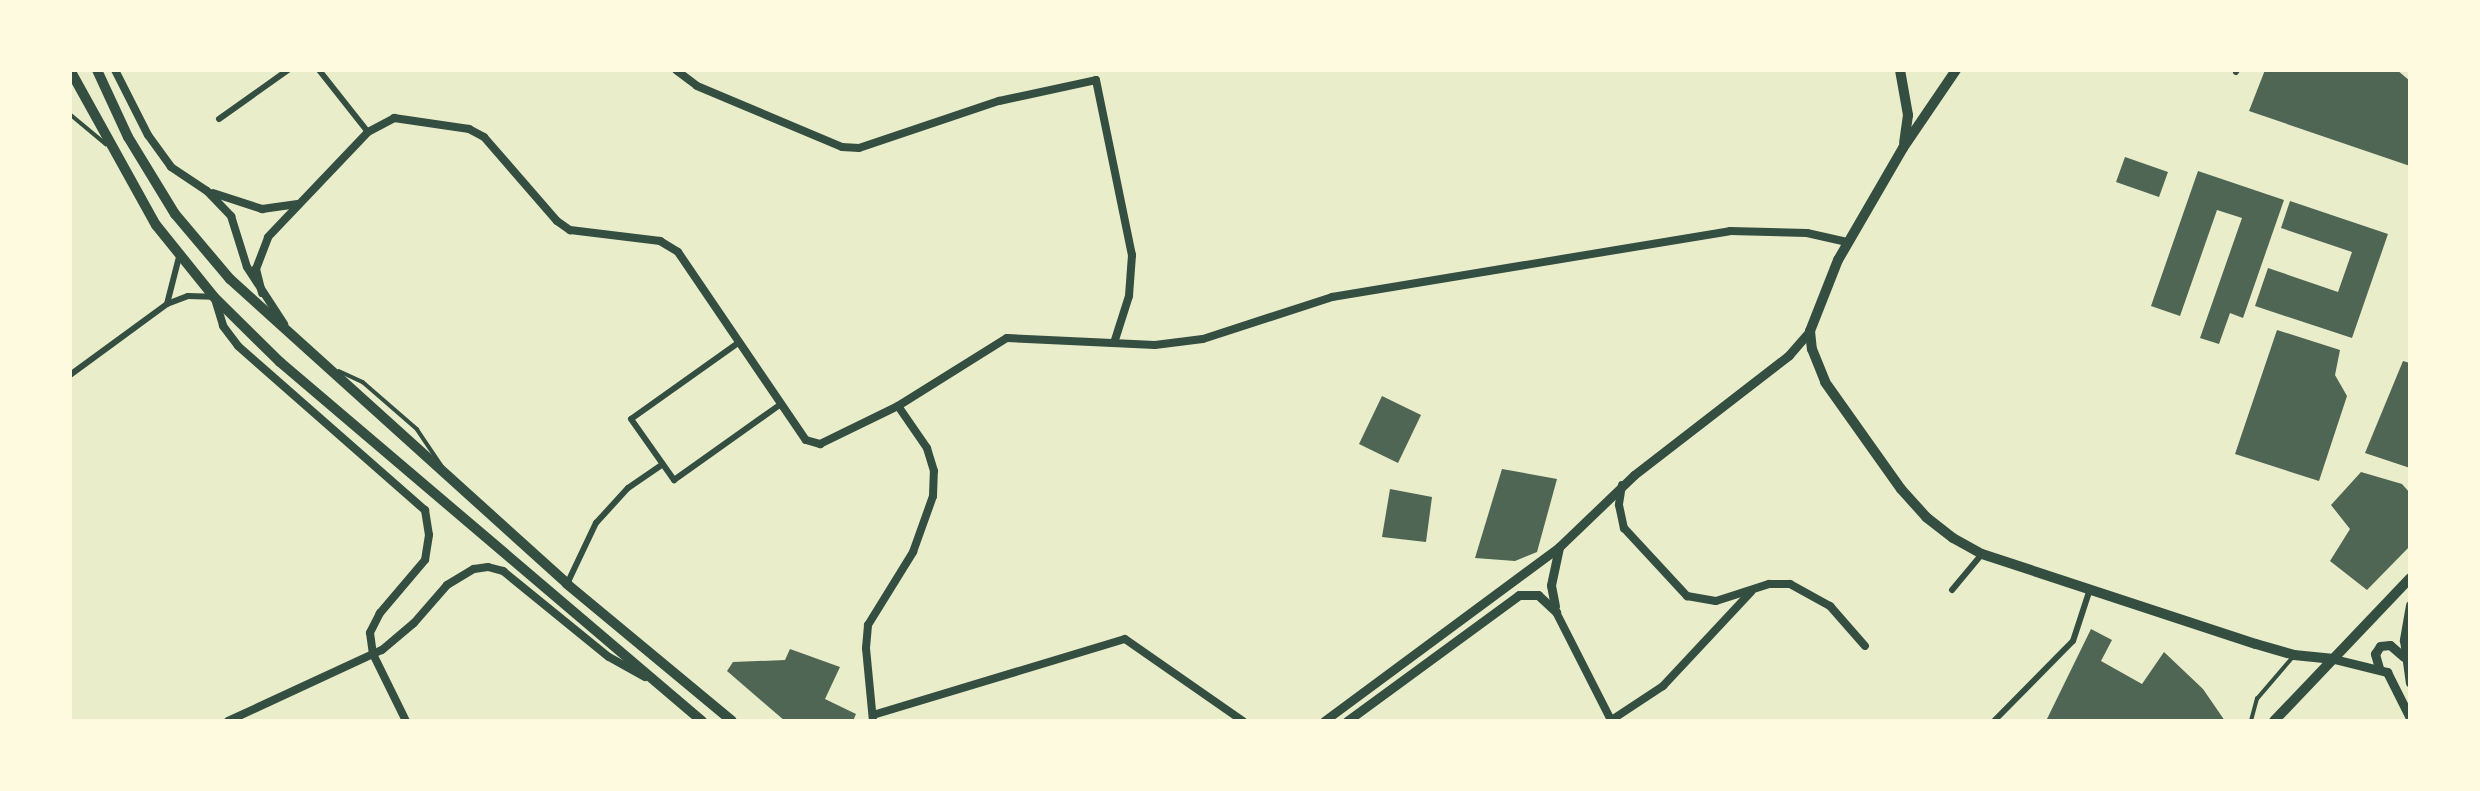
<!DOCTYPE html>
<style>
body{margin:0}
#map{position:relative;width:2480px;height:791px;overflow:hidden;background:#e9edc9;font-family:Montserrat,sans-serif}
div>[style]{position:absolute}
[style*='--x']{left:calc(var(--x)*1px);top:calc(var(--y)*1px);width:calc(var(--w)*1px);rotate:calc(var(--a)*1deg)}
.building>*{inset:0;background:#4f6655}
.service>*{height:3.5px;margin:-1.75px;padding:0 1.75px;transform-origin:1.75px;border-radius:1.75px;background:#344e41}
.minor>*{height:6px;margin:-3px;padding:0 3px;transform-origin:3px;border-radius:3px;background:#344e41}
.tertiary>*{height:8px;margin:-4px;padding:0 4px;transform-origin:4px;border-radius:4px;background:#344e41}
.secondary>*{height:9px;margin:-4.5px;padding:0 4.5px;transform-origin:4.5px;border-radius:4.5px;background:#344e41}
.primary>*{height:10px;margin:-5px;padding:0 5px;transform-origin:5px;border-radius:5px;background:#344e41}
span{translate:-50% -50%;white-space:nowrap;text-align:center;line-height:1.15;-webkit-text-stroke:5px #fefae0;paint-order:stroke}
.frame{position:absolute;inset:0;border:72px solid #fefae0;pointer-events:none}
</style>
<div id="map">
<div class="building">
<i style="clip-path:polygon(2265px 70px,2397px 70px,2410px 81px,2410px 166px,2249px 111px)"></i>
<i style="clip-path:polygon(2125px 157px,2168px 172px,2159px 197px,2116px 182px)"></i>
<i style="clip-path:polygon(2198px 171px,2284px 200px,2243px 318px,2230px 313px,2219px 344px,2200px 338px,2242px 218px,2217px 210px,2180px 316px,2151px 306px)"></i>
<i style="clip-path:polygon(2290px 201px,2388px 234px,2352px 338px,2255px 306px,2268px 268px,2338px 292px,2352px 252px,2281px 228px)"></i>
<i style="clip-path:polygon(2277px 330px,2340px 350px,2335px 375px,2347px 396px,2319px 481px,2235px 454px)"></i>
<i style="clip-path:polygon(2403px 361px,2410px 363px,2410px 468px,2365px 453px)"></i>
<i style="clip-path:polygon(1382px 396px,1421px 415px,1398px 463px,1359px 444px)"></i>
<i style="clip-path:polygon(1502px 469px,1557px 479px,1537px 552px,1515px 561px,1475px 558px)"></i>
<i style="clip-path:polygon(2361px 472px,2402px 484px,2410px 493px,2410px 546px,2367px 590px,2330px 561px,2350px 529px,2331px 505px)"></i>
<i style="clip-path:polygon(1390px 489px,1432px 497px,1426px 542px,1382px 537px)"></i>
<i style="clip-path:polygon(2091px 629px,2112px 640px,2101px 661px,2142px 684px,2164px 652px,2203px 689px,2225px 721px,2046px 721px)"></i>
<i style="clip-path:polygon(790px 649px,840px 667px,825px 699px,856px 714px,853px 721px,785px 721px,727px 671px,733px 662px,785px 660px)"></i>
</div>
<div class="service">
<i style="--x:70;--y:114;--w:47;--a:39.8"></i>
<i style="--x:339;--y:371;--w:26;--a:25"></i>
<i style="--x:363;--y:382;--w:72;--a:41"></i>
<i style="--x:417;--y:429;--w:45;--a:56"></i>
<i style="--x:2251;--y:721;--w:23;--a:-75"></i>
<i style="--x:2257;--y:699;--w:55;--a:-49.4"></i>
</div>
<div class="minor">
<i style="--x:319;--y:70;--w:79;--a:51.7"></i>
<i style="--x:2236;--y:72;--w:2;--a:-63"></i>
<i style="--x:219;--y:119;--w:85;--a:-35.4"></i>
<i style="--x:167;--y:304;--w:49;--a:-75.7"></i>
<i style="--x:738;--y:343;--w:131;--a:144.6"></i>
<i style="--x:631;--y:419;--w:75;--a:54.8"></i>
<i style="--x:674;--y:480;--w:131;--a:-35.4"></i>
<i style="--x:70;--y:375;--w:120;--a:-36.2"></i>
<i style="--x:167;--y:304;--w:22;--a:-21"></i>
<i style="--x:188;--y:296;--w:24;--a:2"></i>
<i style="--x:567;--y:584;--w:68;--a:-64.6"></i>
<i style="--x:596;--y:523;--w:47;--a:-47.6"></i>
<i style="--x:628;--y:488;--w:42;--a:-34.4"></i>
<i style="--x:1952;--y:590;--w:47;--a:-50.2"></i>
<i style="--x:1994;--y:721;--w:112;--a:-45.4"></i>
<i style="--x:2073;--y:641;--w:55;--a:-71.9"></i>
</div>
<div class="tertiary">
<i style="--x:115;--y:70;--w:73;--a:63.1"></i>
<i style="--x:148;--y:135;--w:39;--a:54"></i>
<i style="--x:171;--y:167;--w:43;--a:33.7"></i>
<i style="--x:207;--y:191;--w:35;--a:46"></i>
<i style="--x:231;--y:216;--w:53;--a:72.6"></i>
<i style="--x:247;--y:267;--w:68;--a:57"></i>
<i style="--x:676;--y:70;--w:26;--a:37"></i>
<i style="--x:697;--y:86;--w:157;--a:22.8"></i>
<i style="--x:842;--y:147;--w:17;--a:3"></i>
<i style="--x:859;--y:148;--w:148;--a:-18.6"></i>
<i style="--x:999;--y:101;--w:99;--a:-12.2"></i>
<i style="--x:1096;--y:80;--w:179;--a:78.4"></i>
<i style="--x:1132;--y:255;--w:41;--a:94.2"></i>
<i style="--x:1129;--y:296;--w:49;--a:107.7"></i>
<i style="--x:213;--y:193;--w:52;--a:18.1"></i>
<i style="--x:262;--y:209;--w:36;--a:-8"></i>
<i style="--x:262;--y:293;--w:25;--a:-104"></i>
<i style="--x:256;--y:269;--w:34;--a:-69"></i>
<i style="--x:268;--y:237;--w:145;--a:-46.4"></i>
<i style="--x:368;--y:132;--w:30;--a:-28"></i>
<i style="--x:394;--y:118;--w:76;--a:8.3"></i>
<i style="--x:469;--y:129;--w:17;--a:28"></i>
<i style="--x:484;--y:137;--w:111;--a:49"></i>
<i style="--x:557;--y:221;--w:16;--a:35"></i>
<i style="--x:570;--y:230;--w:91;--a:7"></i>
<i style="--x:660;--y:241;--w:21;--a:31"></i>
<i style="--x:678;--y:252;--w:227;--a:55.8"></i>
<i style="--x:806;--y:440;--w:15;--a:16"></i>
<i style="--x:820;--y:444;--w:87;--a:-26"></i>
<i style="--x:898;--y:406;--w:128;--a:-32"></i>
<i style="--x:1007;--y:338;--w:148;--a:2.7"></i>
<i style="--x:1155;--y:345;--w:48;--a:-7.1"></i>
<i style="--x:1203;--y:339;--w:136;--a:-18"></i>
<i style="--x:1332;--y:297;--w:403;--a:-9.4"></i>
<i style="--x:1730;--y:231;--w:77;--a:1.5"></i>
<i style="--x:1807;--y:233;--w:41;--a:12.7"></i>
<i style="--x:215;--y:299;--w:28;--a:73"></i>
<i style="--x:223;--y:326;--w:25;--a:53"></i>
<i style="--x:238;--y:346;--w:249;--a:41.3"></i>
<i style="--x:425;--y:510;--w:25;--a:81"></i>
<i style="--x:429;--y:535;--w:25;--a:99"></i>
<i style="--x:425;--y:560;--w:70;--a:130.3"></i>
<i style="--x:380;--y:613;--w:22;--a:117"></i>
<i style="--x:370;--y:633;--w:21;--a:82"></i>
<i style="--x:373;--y:654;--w:75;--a:63.8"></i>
<i style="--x:1622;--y:485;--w:20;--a:99"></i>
<i style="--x:1619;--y:505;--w:24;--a:78"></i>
<i style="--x:1624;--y:528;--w:93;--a:47.2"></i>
<i style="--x:1687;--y:596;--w:29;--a:10"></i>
<i style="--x:1716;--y:601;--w:56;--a:-17.8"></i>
<i style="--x:1769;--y:584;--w:21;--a:0"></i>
<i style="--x:1790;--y:584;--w:46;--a:28.8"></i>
<i style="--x:1830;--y:606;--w:53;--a:48.8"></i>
<i style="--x:1556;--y:612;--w:121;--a:63"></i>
<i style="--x:873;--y:715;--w:263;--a:-16.8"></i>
<i style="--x:1125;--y:639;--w:144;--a:34.8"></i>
<i style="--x:228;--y:721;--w:170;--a:-24.8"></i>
<i style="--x:382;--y:650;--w:42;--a:-40.2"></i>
<i style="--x:414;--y:623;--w:50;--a:-49"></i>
<i style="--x:447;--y:585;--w:31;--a:-31"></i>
<i style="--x:474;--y:569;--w:14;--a:-8"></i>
<i style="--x:488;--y:567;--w:16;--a:15"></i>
<i style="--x:503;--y:571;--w:136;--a:39.1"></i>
<i style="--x:609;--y:657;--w:41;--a:29.1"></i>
<i style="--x:873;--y:721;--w:73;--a:-95.5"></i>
<i style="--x:866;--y:648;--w:23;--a:-85"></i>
<i style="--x:868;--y:625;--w:86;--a:-58.3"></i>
<i style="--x:913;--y:552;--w:59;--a:-70.3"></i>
<i style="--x:933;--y:496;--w:25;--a:-88"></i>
<i style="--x:934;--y:471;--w:24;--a:-107"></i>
<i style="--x:927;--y:448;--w:51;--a:-124.6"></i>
<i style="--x:1610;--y:721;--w:64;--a:-33.4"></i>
<i style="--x:1663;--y:686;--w:129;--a:-46.9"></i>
</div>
<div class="secondary">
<i style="--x:2410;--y:605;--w:36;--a:100"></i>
<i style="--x:2404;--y:640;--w:43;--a:82.1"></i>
<i style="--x:1555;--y:606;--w:21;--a:-101"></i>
<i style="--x:1551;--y:585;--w:39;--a:-78"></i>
<i style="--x:2334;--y:659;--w:55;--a:13.8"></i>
<i style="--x:2387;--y:672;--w:51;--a:63.4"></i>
<i style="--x:2379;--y:668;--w:15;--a:-106"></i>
<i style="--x:2375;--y:654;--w:9;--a:-58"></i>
<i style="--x:2380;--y:646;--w:10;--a:-6"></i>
<i style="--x:2390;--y:645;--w:18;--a:41"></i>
<i style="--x:1324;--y:721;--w:292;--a:-36.5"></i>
<i style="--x:1559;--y:547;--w:104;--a:-43.8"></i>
<i style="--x:1634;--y:475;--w:196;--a:-37.7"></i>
<i style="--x:1789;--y:355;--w:32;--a:-49"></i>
<i style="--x:1347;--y:721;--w:213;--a:-36.2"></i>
<i style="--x:1519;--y:595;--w:19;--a:0"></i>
<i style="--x:1538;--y:595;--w:25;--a:43"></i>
</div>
<div class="primary">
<i style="--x:70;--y:70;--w:177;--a:61"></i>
<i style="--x:156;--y:225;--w:92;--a:51.1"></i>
<i style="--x:214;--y:297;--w:93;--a:44.6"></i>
<i style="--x:280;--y:362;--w:554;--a:40.39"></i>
<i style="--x:97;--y:70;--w:74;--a:65.2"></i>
<i style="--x:128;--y:137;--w:90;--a:58.6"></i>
<i style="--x:175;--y:214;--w:85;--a:49.8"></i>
<i style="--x:230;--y:279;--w:455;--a:42.1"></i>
<i style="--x:567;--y:584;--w:214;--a:39.7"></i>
<i style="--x:1900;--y:70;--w:46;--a:79.9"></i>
<i style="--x:1908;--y:115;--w:28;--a:98"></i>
<i style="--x:1956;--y:70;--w:94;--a:124.2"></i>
<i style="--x:1903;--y:148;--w:129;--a:120.1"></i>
<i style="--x:1838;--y:260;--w:76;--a:111.5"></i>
<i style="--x:1810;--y:331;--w:18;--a:84"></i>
<i style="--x:1812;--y:349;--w:35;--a:68"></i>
<i style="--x:1825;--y:382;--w:131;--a:54.6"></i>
<i style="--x:1901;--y:489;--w:38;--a:48"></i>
<i style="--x:1926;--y:517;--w:34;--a:38"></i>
<i style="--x:1953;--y:538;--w:33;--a:29"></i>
<i style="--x:1982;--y:554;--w:288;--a:18.2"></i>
<i style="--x:2256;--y:644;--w:40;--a:16"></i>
<i style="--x:2294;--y:655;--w:40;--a:5.7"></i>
<i style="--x:2274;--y:721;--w:197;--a:-46.4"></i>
</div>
<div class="frame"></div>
</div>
